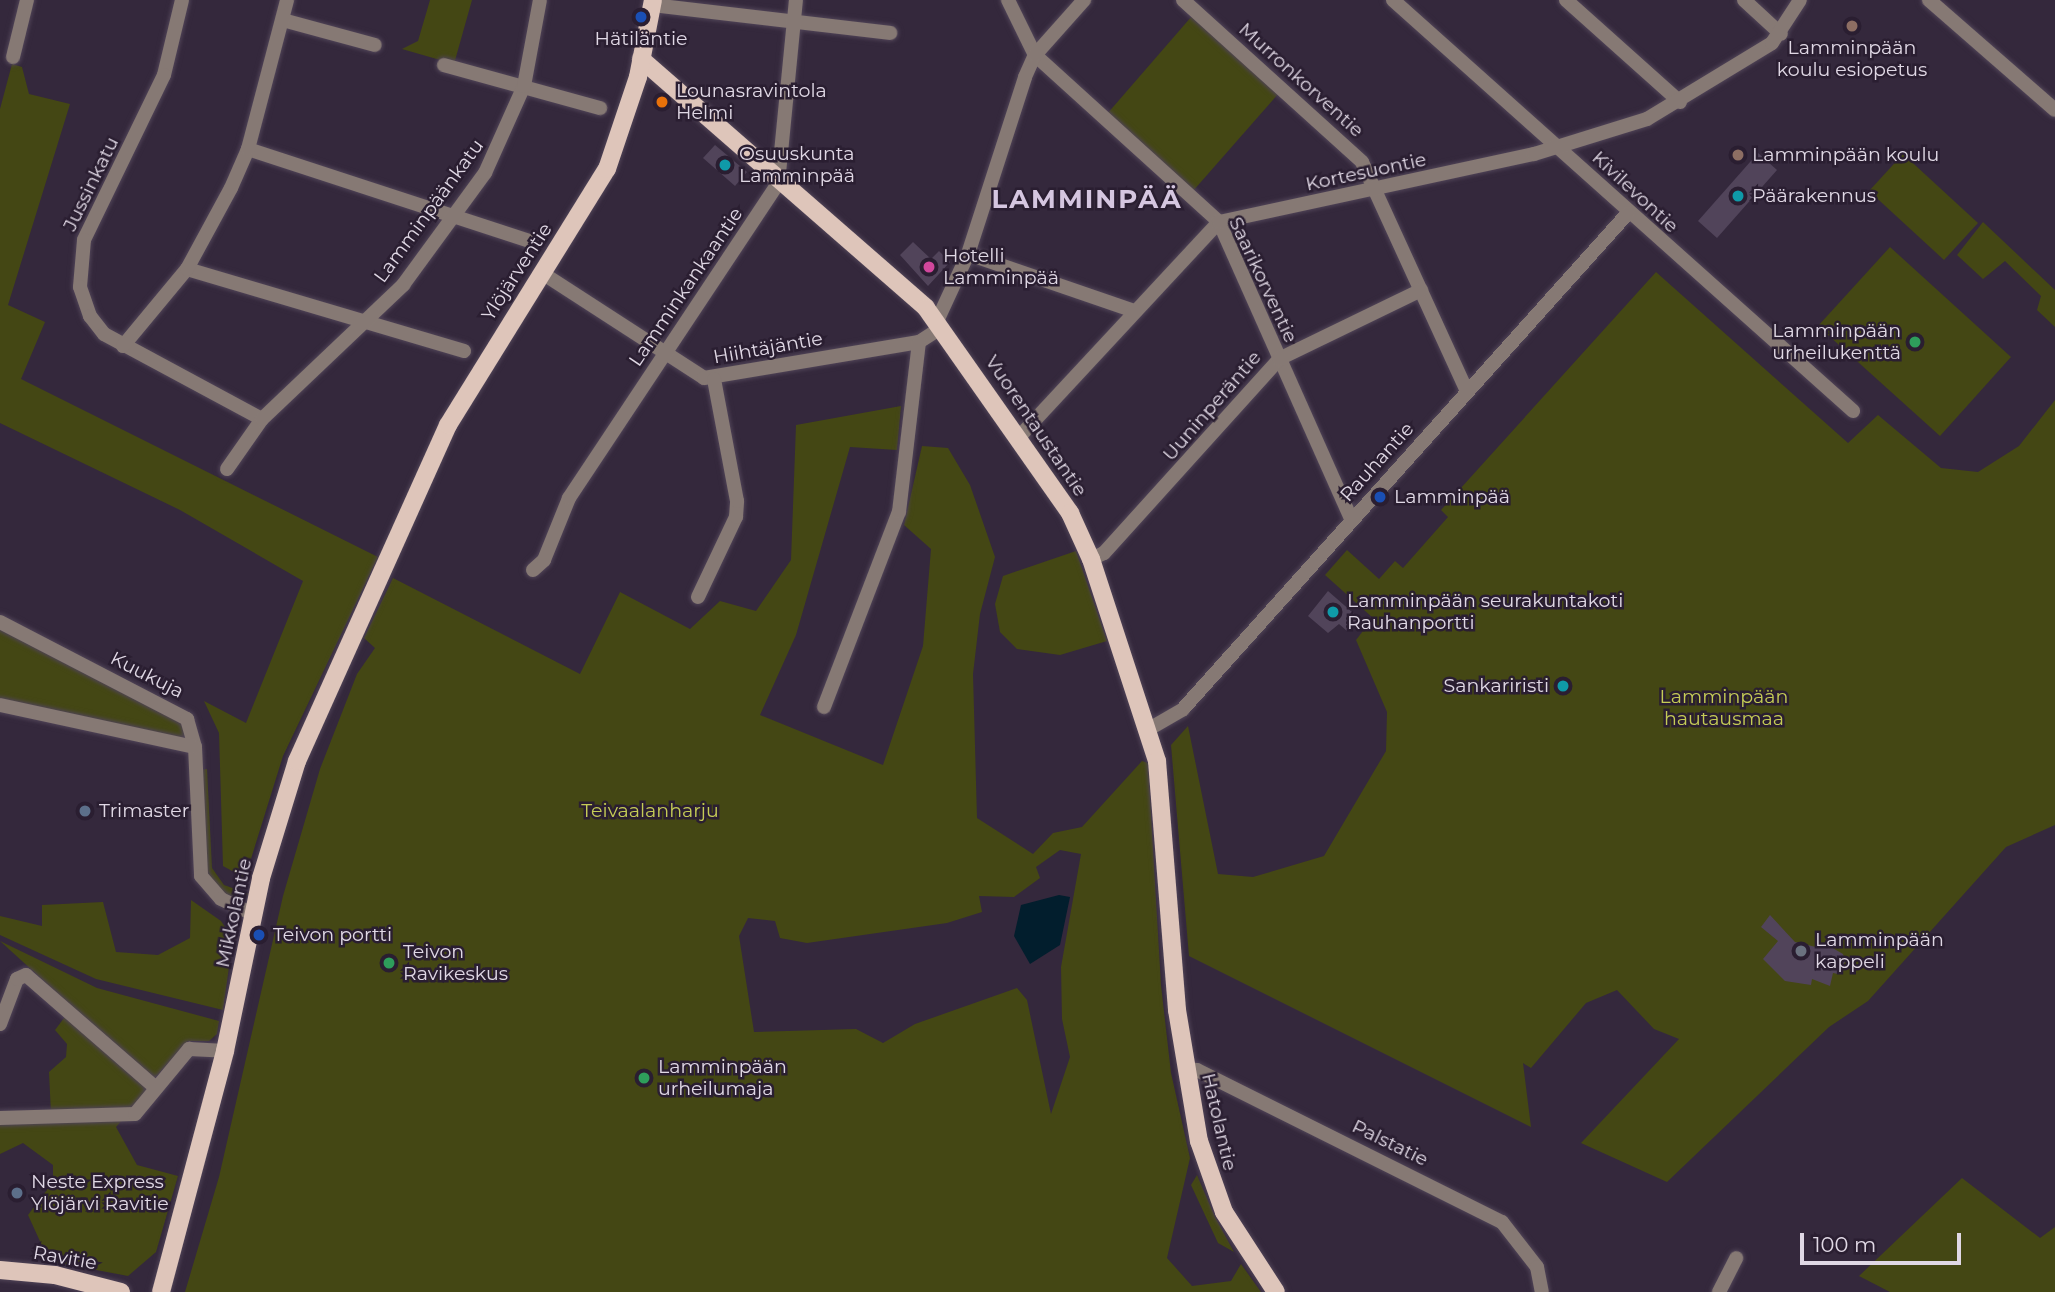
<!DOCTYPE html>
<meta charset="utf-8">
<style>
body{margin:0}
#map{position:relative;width:2055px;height:1292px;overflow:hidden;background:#34283c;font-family:Montserrat,sans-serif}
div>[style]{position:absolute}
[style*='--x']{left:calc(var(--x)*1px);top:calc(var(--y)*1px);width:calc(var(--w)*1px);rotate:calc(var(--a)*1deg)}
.green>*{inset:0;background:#444714}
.water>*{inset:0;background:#021e2d}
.building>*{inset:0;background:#51445a}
.roads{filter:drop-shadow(0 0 2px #504457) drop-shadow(0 0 2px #504457)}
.minor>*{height:14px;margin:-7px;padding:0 7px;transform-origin:7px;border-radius:7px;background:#867974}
.major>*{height:18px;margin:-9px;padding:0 9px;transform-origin:9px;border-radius:9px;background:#dec5ba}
.dots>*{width:19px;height:19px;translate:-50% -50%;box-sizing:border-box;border:4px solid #2a1e31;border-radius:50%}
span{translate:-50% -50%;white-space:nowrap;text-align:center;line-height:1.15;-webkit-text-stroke:5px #2a1e31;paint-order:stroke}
.poi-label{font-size:19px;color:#e0d8e5}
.left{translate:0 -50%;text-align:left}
.right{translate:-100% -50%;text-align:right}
.street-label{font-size:19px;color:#e0d8e5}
.park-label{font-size:19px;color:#c5cc56}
.district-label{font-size:26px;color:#d5c6e0;font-weight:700;letter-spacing:2px}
.scale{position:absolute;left:1800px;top:1233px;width:161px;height:32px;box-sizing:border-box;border:4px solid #e0d8e5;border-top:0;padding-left:9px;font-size:21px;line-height:24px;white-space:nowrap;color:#e0d8e5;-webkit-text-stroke:5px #2a1e31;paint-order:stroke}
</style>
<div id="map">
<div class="green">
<i style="clip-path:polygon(430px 0,472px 0,454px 64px,402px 49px,418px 41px)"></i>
<i style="clip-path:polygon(1192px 16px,1279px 93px,1193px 191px,1107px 114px)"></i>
<i style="clip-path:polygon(12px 64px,22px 67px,29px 94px,70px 104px,8px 305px,45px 322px,21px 379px,378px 557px,283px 756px,245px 878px,223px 866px,219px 733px,204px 701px,246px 723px,303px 581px,180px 510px,0 423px,0 109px)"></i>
<i style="clip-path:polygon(1903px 154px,1978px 223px,1944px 260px,1869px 191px)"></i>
<i style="clip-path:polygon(1983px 222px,2055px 290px,2055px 327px,2037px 310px,2041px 296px,2005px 261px,1983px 279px,1957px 255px)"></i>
<i style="clip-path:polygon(1890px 247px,2011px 357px,1940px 436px,1818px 326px)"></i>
<i style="clip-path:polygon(1656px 272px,1848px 443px,1878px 415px,1941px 468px,1978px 472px,2019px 446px,2055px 400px,2055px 825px,2006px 847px,1868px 1001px,1829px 1027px,1667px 1182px,1581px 1143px,1679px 1039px,1654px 1029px,1617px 990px,1586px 1003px,1531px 1068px,1523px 1063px,1531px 1127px,1189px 956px,1171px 745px,1188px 726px,1218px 874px,1253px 877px,1324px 856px,1386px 751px,1387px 712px,1356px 640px,1373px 618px,1325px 575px,1347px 550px,1379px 579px,1395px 561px,1403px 568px,1448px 517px,1441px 510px)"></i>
<i style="clip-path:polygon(evenodd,901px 406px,897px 450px,850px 447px,796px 635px,760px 715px,883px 765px,923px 646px,931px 549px,904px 525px,922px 446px,948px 448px,970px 485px,995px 557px,980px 614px,973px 674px,977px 818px,1033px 854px,1053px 833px,1082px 827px,1142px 761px,1148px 763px,1161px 985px,1171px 1073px,1190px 1158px,1167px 1258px,1192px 1286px,1231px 1281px,1241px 1264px,1261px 1292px,185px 1292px,219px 1177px,283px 896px,320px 769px,357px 674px,375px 648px,364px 638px,393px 578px,580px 674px,620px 592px,690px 629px,720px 601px,756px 611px,791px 560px,796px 425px,901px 406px,1060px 850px,1081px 854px,1061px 967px,1062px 1019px,1070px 1057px,1051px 1114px,1027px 1000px,1017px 988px,915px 1024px,883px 1043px,856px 1029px,754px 1032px,739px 936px,748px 918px,775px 921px,780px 938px,807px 943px,947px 923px,982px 912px,979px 896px,1014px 897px,1040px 878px,1036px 867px,1060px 850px)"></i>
<i style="clip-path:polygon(1076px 551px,1107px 641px,1060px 655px,1017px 649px,1000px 632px,995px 604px,1003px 576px)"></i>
<i style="clip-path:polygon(0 627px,183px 724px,186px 740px,0 699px)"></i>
<i style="clip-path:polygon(207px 769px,212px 868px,224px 885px,249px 894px,241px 898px,223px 893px,207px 874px,201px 770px)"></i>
<i style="clip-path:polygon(191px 900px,221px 921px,233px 939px,223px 1010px,96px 979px,0 935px,0 916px,42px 926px,42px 905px,103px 902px,116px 952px,158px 955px,190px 938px)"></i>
<i style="clip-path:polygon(0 941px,97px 988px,219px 1021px,217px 1034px,209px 1041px,188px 1041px,153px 1080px)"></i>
<i style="clip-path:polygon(67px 1014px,149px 1086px,129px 1111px,51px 1114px,49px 1072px,66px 1057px,67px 1044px,55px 1030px)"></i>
<i style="clip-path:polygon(124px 1118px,116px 1127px,137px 1165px,178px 1176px,156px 1252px,128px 1276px,49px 1261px,28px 1215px,53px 1182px,53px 1165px,23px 1143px,0 1154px,0 1121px)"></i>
<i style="clip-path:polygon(1197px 1175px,1215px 1217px,1234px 1252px,1218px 1243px,1191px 1185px)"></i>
<i style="clip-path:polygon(1962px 1178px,2040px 1238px,2055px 1227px,2055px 1292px,1890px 1292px,1859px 1276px)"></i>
</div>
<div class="water">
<i style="clip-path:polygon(1059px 895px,1070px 897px,1060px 945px,1030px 964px,1014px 936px,1021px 905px)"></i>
</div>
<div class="building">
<i style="clip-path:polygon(715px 145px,747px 172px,735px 186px,703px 158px)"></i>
<i style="clip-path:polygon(1758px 153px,1777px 170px,1717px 238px,1698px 221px)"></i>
<i style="clip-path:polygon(913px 242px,931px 259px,939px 251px,950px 262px,928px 286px,900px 255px)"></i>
<i style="clip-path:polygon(1328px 591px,1360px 619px,1347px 631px,1339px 624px,1328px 633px,1308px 616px)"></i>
<i style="clip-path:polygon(1770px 915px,1795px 942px,1820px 948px,1824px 943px,1843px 954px,1845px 962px,1838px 974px,1833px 973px,1830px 986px,1812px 979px,1811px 985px,1785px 981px,1763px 959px,1778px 941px,1761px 927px)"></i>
</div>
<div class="roads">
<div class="minor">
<i style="--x:182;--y:0;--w:77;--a:103.5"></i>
<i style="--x:164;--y:75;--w:183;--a:115.9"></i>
<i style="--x:84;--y:240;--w:47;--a:94.9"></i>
<i style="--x:80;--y:287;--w:31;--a:71"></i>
<i style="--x:90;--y:316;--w:23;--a:52"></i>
<i style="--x:104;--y:334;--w:179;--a:28.3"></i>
<i style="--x:1008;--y:0;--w:61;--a:63.9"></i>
<i style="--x:1035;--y:55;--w:248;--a:42.2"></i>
<i style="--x:1219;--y:222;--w:325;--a:66"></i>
<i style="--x:1183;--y:0;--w:241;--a:42.1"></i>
<i style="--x:1362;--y:162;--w:252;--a:65.4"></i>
<i style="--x:1393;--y:0;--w:617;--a:41.78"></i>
<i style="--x:1566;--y:0;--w:153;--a:41.8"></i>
<i style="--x:1744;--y:0;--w:50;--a:42.6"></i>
<i style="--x:1929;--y:0;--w:167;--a:41.1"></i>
<i style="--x:653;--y:5;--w:239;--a:6.7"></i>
<i style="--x:283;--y:20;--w:95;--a:15.2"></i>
<i style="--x:13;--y:57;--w:59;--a:-76.2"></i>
<i style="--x:444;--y:65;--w:162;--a:15.4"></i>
<i style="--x:248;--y:149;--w:296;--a:18.1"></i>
<i style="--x:968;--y:254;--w:173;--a:18.9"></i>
<i style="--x:187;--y:269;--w:289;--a:16.5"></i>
<i style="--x:542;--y:273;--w:193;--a:32.9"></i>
<i style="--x:704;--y:378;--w:218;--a:-9.5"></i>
<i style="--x:919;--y:342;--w:27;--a:-33"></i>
<i style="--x:937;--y:321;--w:74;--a:-65.2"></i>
<i style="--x:968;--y:254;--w:186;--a:-72.1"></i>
<i style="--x:1025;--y:77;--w:24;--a:-66"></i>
<i style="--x:1035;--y:55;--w:74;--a:-48.3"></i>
<i style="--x:123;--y:346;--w:100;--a:-50.3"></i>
<i style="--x:187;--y:269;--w:92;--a:-61.5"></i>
<i style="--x:231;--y:188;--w:43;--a:-66.4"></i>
<i style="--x:248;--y:149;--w:154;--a:-75.3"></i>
<i style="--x:1020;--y:436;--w:292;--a:-47.1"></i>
<i style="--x:1219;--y:222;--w:322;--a:-12.2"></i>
<i style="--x:1534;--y:154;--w:118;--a:-17.2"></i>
<i style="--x:1647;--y:119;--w:146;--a:-31.3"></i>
<i style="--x:1772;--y:43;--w:51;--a:-56.9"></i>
<i style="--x:227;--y:469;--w:61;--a:-55"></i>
<i style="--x:262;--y:419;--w:195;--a:-43.5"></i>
<i style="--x:403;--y:285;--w:139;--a:-53.8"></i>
<i style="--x:485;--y:173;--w:95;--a:-65.9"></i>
<i style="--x:524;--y:86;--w:87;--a:-79.5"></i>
<i style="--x:1091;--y:559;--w:14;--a:-25"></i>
<i style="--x:1104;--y:553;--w:261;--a:-47.9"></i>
<i style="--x:1279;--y:359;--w:158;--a:-25.9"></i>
<i style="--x:533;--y:570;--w:15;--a:-42"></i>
<i style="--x:544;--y:560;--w:67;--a:-68"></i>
<i style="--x:569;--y:498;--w:378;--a:-56.4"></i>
<i style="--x:778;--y:183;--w:184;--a:-84.4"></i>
<i style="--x:698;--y:597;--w:89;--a:-64.6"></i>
<i style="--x:736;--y:517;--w:16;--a:-86"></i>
<i style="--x:737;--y:501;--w:124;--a:-100.7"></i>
<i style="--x:0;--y:622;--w:211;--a:27.4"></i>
<i style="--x:187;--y:719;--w:29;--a:74"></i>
<i style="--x:195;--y:747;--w:129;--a:87.3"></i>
<i style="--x:201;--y:876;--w:30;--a:49"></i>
<i style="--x:221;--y:899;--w:35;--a:25"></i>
<i style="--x:0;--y:705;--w:199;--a:12.2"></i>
<i style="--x:824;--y:707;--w:209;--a:-69"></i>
<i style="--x:899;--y:512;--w:171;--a:-83.3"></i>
<i style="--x:1149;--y:729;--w:39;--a:-30"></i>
<i style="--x:1183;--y:709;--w:666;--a:-48.1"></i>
<i style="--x:0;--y:1024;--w:48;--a:-69.3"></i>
<i style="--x:17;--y:979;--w:10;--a:-24"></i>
<i style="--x:26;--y:975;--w:172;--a:41"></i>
<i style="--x:1185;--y:1069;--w:12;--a:5"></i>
<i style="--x:1197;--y:1070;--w:341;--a:26.5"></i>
<i style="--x:1502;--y:1222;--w:57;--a:52.1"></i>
<i style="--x:1537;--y:1267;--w:25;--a:79"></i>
<i style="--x:0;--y:1118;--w:135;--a:-1.7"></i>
<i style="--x:135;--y:1114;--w:85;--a:-50.3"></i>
<i style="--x:189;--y:1049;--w:36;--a:3"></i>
<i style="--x:1719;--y:1292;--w:38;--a:-63"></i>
</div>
<div class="major">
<i style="--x:641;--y:59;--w:378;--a:41.1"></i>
<i style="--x:926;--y:308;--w:251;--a:54.9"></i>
<i style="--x:1070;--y:513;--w:51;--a:65.5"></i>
<i style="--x:1091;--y:559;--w:213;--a:71.9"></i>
<i style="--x:1157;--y:761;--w:250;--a:85.4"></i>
<i style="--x:1177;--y:1010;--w:133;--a:80.5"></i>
<i style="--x:1199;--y:1141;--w:75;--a:70.6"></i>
<i style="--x:1224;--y:1212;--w:95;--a:57"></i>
<i style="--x:0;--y:1270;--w:55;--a:5.2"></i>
<i style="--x:55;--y:1275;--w:68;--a:14.4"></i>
<i style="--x:161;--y:1292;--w:249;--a:-75.1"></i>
<i style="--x:225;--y:1051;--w:177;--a:-78.2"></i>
<i style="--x:261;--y:878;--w:122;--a:-72.9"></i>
<i style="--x:297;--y:761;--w:368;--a:-65.8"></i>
<i style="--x:448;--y:425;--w:301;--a:-58.2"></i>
<i style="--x:607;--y:169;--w:97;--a:-71.4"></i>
<i style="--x:638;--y:77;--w:78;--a:-79"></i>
</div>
</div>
<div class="dots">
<i style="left:641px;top:17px;background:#1a4fb4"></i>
<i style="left:1852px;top:26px;background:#8d6e63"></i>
<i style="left:662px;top:102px;background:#e8710a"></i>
<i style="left:1738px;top:155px;background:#8d6e63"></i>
<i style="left:725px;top:165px;background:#0f9aa8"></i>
<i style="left:1738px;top:196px;background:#0f9aa8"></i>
<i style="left:929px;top:267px;background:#d1479c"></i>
<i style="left:1915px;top:342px;background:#2e9e5b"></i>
<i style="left:1380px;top:497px;background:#1a4fb4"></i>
<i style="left:1333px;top:612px;background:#0f9aa8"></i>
<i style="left:1563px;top:686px;background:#0f9aa8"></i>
<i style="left:85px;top:811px;background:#5c6f8a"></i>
<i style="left:259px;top:935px;background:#1a4fb4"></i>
<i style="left:1801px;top:951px;background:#6b7280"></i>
<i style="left:389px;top:963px;background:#2e9e5b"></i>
<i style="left:644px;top:1078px;background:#2e9e5b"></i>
<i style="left:17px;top:1193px;background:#5c6f8a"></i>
</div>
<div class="poi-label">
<span style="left:641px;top:39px">Hätiläntie</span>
<span style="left:1852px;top:59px">Lamminpään<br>koulu esiopetus</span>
<span class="left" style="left:676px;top:102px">Lounasravintola<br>Helmi</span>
<span class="left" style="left:739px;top:165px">Osuuskunta<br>Lamminpää</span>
<span class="left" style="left:1752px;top:155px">Lamminpään koulu</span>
<span class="left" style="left:1752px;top:196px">Päärakennus</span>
<span class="left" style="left:943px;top:267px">Hotelli<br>Lamminpää</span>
<span class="right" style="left:1901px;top:342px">Lamminpään<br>urheilukenttä</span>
<span class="left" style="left:1394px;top:497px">Lamminpää</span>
<span class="left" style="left:1347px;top:612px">Lamminpään seurakuntakoti<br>Rauhanportti</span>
<span class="right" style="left:1549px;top:686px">Sankariristi</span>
<span class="left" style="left:99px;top:811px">Trimaster</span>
<span class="left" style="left:273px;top:935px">Teivon portti</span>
<span class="left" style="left:1815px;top:951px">Lamminpään<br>kappeli</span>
<span class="left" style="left:403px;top:963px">Teivon<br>Ravikeskus</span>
<span class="left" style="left:658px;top:1078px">Lamminpään<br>urheilumaja</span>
<span class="left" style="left:31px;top:1193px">Neste Express<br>Ylöjärvi Ravitie</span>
</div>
<div class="street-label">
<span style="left:1301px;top:80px;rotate:42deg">Murronkorventie</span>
<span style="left:1366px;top:172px;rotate:-12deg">Kortesuontie</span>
<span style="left:91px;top:184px;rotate:-64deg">Jussinkatu</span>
<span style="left:1635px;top:192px;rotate:43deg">Kivilevontie</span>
<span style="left:429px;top:211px;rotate:-54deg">Lamminpäänkatu</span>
<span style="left:517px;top:272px;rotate:-57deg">Ylöjärventie</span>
<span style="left:1263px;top:280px;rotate:65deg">Saarikorventie</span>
<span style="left:686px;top:287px;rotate:-56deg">Lamminkankaantie</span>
<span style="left:768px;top:348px;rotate:-10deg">Hiihtäjäntie</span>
<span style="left:1212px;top:406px;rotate:-49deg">Uuninperäntie</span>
<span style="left:1036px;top:426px;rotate:56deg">Vuorentaustantie</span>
<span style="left:1377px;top:462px;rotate:-48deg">Rauhantie</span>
<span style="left:147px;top:675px;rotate:27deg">Kuukuja</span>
<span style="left:234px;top:913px;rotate:-78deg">Mikkolantie</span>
<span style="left:1219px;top:1122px;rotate:77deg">Hatolantie</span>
<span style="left:1390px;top:1143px;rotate:26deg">Palstatie</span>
<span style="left:65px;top:1258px;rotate:10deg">Ravitie</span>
</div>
<div class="park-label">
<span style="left:1724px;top:708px">Lamminpään<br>hautausmaa</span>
<span style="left:650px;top:811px">Teivaalanharju</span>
</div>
<div class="district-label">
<span style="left:1087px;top:200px">LAMMINPÄÄ</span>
</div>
<div class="scale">100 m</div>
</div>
